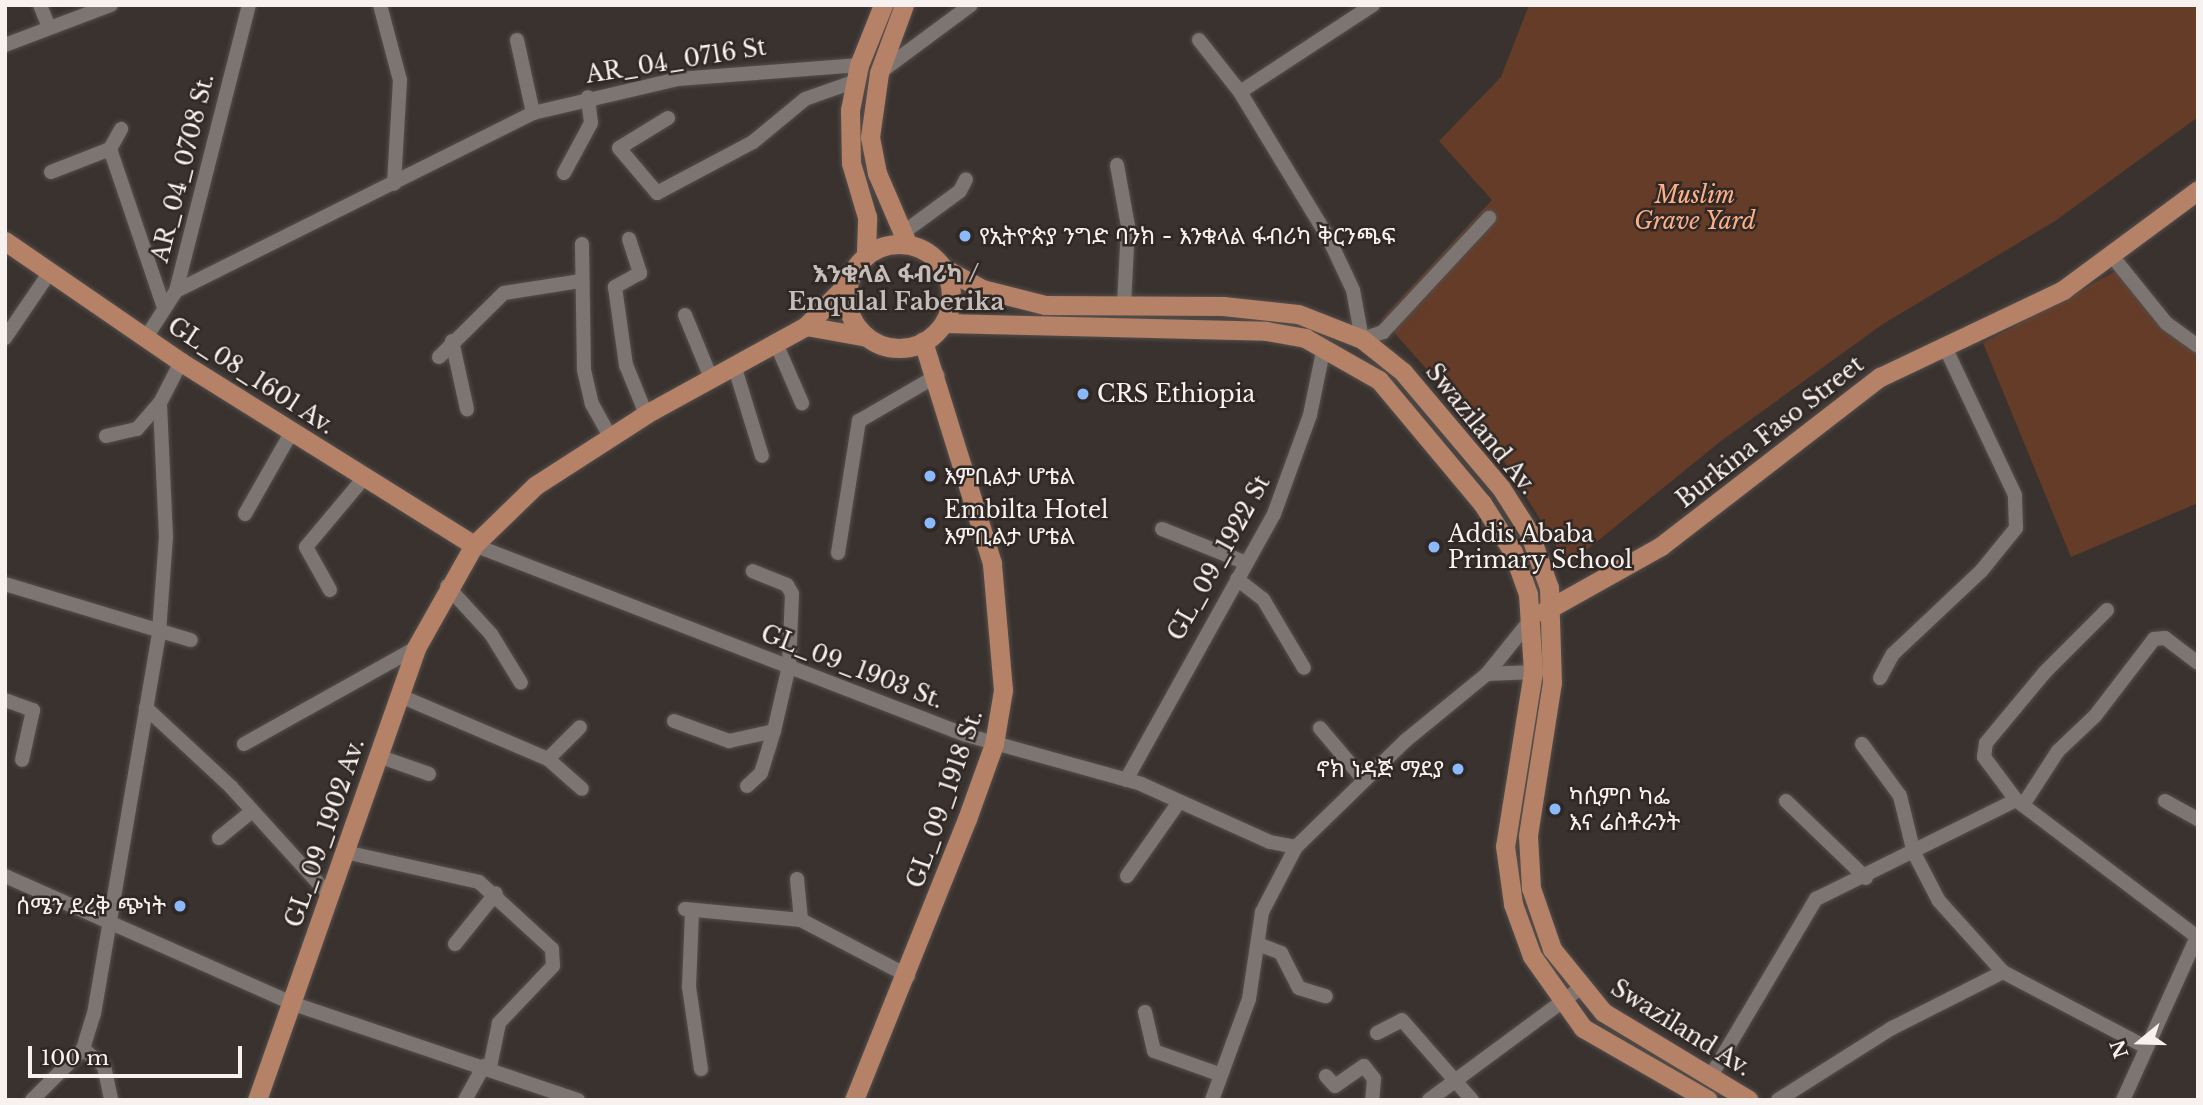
<!DOCTYPE html>
<meta charset="utf-8">
<style>
body{margin:0}
#map{position:relative;width:2203px;height:1105px;overflow:hidden;background:#39322f;font-family:"Libre Baskerville","Noto Sans Ethiopic",serif}
div>[style]{position:absolute}
[style*='--x']{left:calc(var(--x)*1px);top:calc(var(--y)*1px);width:calc(var(--w)*1px);rotate:calc(var(--a)*1deg)}
.green>*{inset:0;background:#653c28}
.roads{filter:drop-shadow(0 0 2px #544e4b) drop-shadow(0 0 2px #544e4b)}
.minor>*{height:14px;margin:-7px;padding:0 7px;transform-origin:7px;border-radius:7px;background:#7d7571}
.major>*{height:19px;margin:-9.5px;padding:0 9.5px;transform-origin:9.5px;border-radius:9.5px;background:#b58167}
.major>.ring{margin:-9.5px;padding:0;box-sizing:content-box;background:none;border:19px solid #b58167;border-radius:50%}
.dots>*{width:19px;height:19px;translate:-50% -50%;box-sizing:border-box;border:4px solid #2f2825;border-radius:50%}
span{translate:-50% -50%;white-space:nowrap;text-align:center;line-height:1.15;-webkit-text-stroke:5px #2f2825;paint-order:stroke}
.street-label{font-size:23px;color:#f7f2f0}
.park-label{font-size:23px;color:#fdaf88;font-style:italic}
.poi-label{font-size:23px;color:#f7f2f0}
.left{translate:0 -50%;text-align:left}
.right{translate:-100% -50%;text-align:right}
.neighbourhood-label{font-size:24px;color:#c6bdb9;font-weight:700}
.frame{position:absolute;inset:0;border:7px solid #f7f2f0;pointer-events:none}
.north{position:absolute;left:2105px;top:1007px;width:70px;height:70px;-webkit-text-stroke:5px #2f2825;paint-order:stroke;rotate:251deg;font-size:19px;font-weight:700;line-height:28px;text-align:center;color:#f7f2f0}
.north::after{content:'';display:block;margin:auto;width:24px;height:32px;background:#f7f2f0;clip-path:polygon(50% 0,100% 100%,50% 72%,0 100%)}
.scale{position:absolute;left:28px;top:1046px;width:214px;height:32px;box-sizing:border-box;border:4px solid #f7f2f0;border-top:0;padding-left:9px;font-size:21px;line-height:24px;white-space:nowrap;color:#f7f2f0;-webkit-text-stroke:5px #2f2825;paint-order:stroke}
</style>
<div id="map">
<div class="green">
<i style="clip-path:polygon(1529px 5px,2198px 5px,2198px 117px,2055px 221px,1883px 324px,1721px 441px,1568px 565px,1495px 446px,1382px 319px,1492px 200px,1439px 141px,1501px 77px)"></i>
<i style="clip-path:polygon(2125px 266px,2167px 331px,2198px 354px,2198px 503px,2071px 557px,1983px 343px)"></i>
</div>
<div class="roads">
<div class="minor">
<i style="--x:40;--y:5;--w:24;--a:68"></i>
<i style="--x:380;--y:5;--w:78;--a:75.1"></i>
<i style="--x:400;--y:80;--w:104;--a:93.3"></i>
<i style="--x:517;--y:40;--w:75;--a:77.6"></i>
<i style="--x:1199;--y:40;--w:66;--a:51.7"></i>
<i style="--x:1240;--y:92;--w:172;--a:58.8"></i>
<i style="--x:1329;--y:239;--w:56;--a:64.8"></i>
<i style="--x:1353;--y:290;--w:50;--a:79.6"></i>
<i style="--x:1362;--y:339;--w:22;--a:-18"></i>
<i style="--x:1383;--y:332;--w:156;--a:-47.1"></i>
<i style="--x:5;--y:45;--w:113;--a:-20.7"></i>
<i style="--x:879;--y:73;--w:114;--a:-36.5"></i>
<i style="--x:1240;--y:92;--w:159;--a:-33.2"></i>
<i style="--x:668;--y:118;--w:57;--a:148.5"></i>
<i style="--x:619;--y:148;--w:59;--a:49.8"></i>
<i style="--x:657;--y:193;--w:109;--a:-28"></i>
<i style="--x:753;--y:142;--w:67;--a:-39.6"></i>
<i style="--x:805;--y:99;--w:51;--a:-19.5"></i>
<i style="--x:110;--y:149;--w:23;--a:-61"></i>
<i style="--x:1117;--y:165;--w:62;--a:79.8"></i>
<i style="--x:1128;--y:226;--w:80;--a:92.9"></i>
<i style="--x:51;--y:172;--w:63;--a:-21.3"></i>
<i style="--x:110;--y:149;--w:168;--a:71.2"></i>
<i style="--x:564;--y:173;--w:57;--a:-61.6"></i>
<i style="--x:591;--y:123;--w:26;--a:-97"></i>
<i style="--x:904;--y:232;--w:69;--a:-36.2"></i>
<i style="--x:960;--y:191;--w:13;--a:-63"></i>
<i style="--x:629;--y:239;--w:36;--a:72"></i>
<i style="--x:640;--y:273;--w:29;--a:151"></i>
<i style="--x:615;--y:287;--w:79;--a:82"></i>
<i style="--x:626;--y:365;--w:53;--a:67.8"></i>
<i style="--x:582;--y:244;--w:126;--a:89.1"></i>
<i style="--x:584;--y:370;--w:35;--a:77"></i>
<i style="--x:592;--y:404;--w:37;--a:61"></i>
<i style="--x:2112;--y:256;--w:86;--a:51.1"></i>
<i style="--x:2166;--y:323;--w:39;--a:36"></i>
<i style="--x:176;--y:291;--w:399;--a:-26.5"></i>
<i style="--x:533;--y:113;--w:149;--a:-13.2"></i>
<i style="--x:678;--y:79;--w:182;--a:-4.4"></i>
<i style="--x:685;--y:315;--w:68;--a:67.6"></i>
<i style="--x:147;--y:336;--w:54;--a:-57.2"></i>
<i style="--x:176;--y:291;--w:295;--a:-75.7"></i>
<i style="--x:5;--y:338;--w:80;--a:-55.7"></i>
<i style="--x:452;--y:341;--w:70;--a:77.6"></i>
<i style="--x:775;--y:341;--w:68;--a:66.5"></i>
<i style="--x:439;--y:357;--w:91;--a:-44.6"></i>
<i style="--x:504;--y:293;--w:78;--a:-8.9"></i>
<i style="--x:734;--y:365;--w:95;--a:72.9"></i>
<i style="--x:106;--y:436;--w:32;--a:-13"></i>
<i style="--x:137;--y:429;--w:35;--a:-49"></i>
<i style="--x:245;--y:514;--w:93;--a:-60.4"></i>
<i style="--x:1162;--y:529;--w:91;--a:22"></i>
<i style="--x:474;--y:545;--w:527;--a:21.12"></i>
<i style="--x:966;--y:735;--w:182;--a:15.6"></i>
<i style="--x:1141;--y:784;--w:141;--a:24.2"></i>
<i style="--x:1270;--y:842;--w:26;--a:11"></i>
<i style="--x:838;--y:553;--w:134;--a:-81"></i>
<i style="--x:859;--y:421;--w:91;--a:-30.2"></i>
<i style="--x:1237;--y:579;--w:33;--a:38"></i>
<i style="--x:1263;--y:599;--w:80;--a:59.3"></i>
<i style="--x:5;--y:584;--w:194;--a:16.8"></i>
<i style="--x:447;--y:586;--w:65;--a:47.5"></i>
<i style="--x:491;--y:634;--w:57;--a:58.5"></i>
<i style="--x:330;--y:590;--w:49;--a:-119.2"></i>
<i style="--x:306;--y:547;--w:90;--a:-50"></i>
<i style="--x:2107;--y:610;--w:88;--a:135"></i>
<i style="--x:2045;--y:672;--w:92;--a:129.7"></i>
<i style="--x:1986;--y:743;--w:14;--a:98"></i>
<i style="--x:1984;--y:757;--w:54;--a:53.3"></i>
<i style="--x:2016;--y:800;--w:227;--a:37.1"></i>
<i style="--x:1487;--y:674;--w:46;--a:-2.5"></i>
<i style="--x:1880;--y:678;--w:27;--a:-62"></i>
<i style="--x:1893;--y:654;--w:122;--a:-43.3"></i>
<i style="--x:1982;--y:570;--w:54;--a:-51"></i>
<i style="--x:2016;--y:528;--w:33;--a:-92"></i>
<i style="--x:2015;--y:495;--w:166;--a:-115.3"></i>
<i style="--x:398;--y:695;--w:163;--a:23.1"></i>
<i style="--x:548;--y:759;--w:45;--a:41.4"></i>
<i style="--x:5;--y:700;--w:30;--a:20"></i>
<i style="--x:33;--y:710;--w:51;--a:102.4"></i>
<i style="--x:146;--y:708;--w:116;--a:42.9"></i>
<i style="--x:231;--y:787;--w:147;--a:47.8"></i>
<i style="--x:674;--y:721;--w:59;--a:20"></i>
<i style="--x:729;--y:741;--w:46;--a:-12.5"></i>
<i style="--x:1320;--y:728;--w:67;--a:49.9"></i>
<i style="--x:244;--y:744;--w:197;--a:-29.2"></i>
<i style="--x:1862;--y:744;--w:64;--a:53.8"></i>
<i style="--x:1900;--y:796;--w:59;--a:76.2"></i>
<i style="--x:1914;--y:853;--w:54;--a:62.5"></i>
<i style="--x:1939;--y:901;--w:96;--a:48"></i>
<i style="--x:2003;--y:972;--w:161;--a:27.7"></i>
<i style="--x:378;--y:756;--w:54;--a:19.4"></i>
<i style="--x:548;--y:759;--w:45;--a:-45"></i>
<i style="--x:1126;--y:780;--w:304;--a:-60.9"></i>
<i style="--x:1274;--y:514;--w:105;--a:-70"></i>
<i style="--x:1310;--y:415;--w:69;--a:-78.4"></i>
<i style="--x:747;--y:786;--w:19;--a:-43"></i>
<i style="--x:761;--y:773;--w:44;--a:-72.8"></i>
<i style="--x:774;--y:731;--w:67;--a:-77"></i>
<i style="--x:789;--y:666;--w:72;--a:-87.6"></i>
<i style="--x:792;--y:594;--w:10;--a:-119"></i>
<i style="--x:787;--y:585;--w:37;--a:-158"></i>
<i style="--x:1786;--y:801;--w:111;--a:43.9"></i>
<i style="--x:2165;--y:801;--w:38;--a:29"></i>
<i style="--x:2023;--y:805;--w:64;--a:-57.1"></i>
<i style="--x:2058;--y:751;--w:51;--a:-43.4"></i>
<i style="--x:2095;--y:716;--w:97;--a:-52.5"></i>
<i style="--x:2154;--y:639;--w:11;--a:-5"></i>
<i style="--x:2165;--y:638;--w:41;--a:37.1"></i>
<i style="--x:219;--y:838;--w:41;--a:-39.1"></i>
<i style="--x:345;--y:852;--w:137;--a:12.6"></i>
<i style="--x:479;--y:882;--w:99;--a:42.5"></i>
<i style="--x:552;--y:949;--w:17;--a:87"></i>
<i style="--x:553;--y:966;--w:79;--a:133.5"></i>
<i style="--x:499;--y:1023;--w:45;--a:101.6"></i>
<i style="--x:5;--y:876;--w:313;--a:23.9"></i>
<i style="--x:291;--y:1003;--w:303;--a:18.7"></i>
<i style="--x:1127;--y:876;--w:90;--a:-54.9"></i>
<i style="--x:797;--y:879;--w:41;--a:84.4"></i>
<i style="--x:685;--y:909;--w:117;--a:5.4"></i>
<i style="--x:801;--y:920;--w:121;--a:27.6"></i>
<i style="--x:692;--y:912;--w:75;--a:92.3"></i>
<i style="--x:689;--y:987;--w:83;--a:81.7"></i>
<i style="--x:455;--y:944;--w:65;--a:-51.2"></i>
<i style="--x:1258;--y:944;--w:25;--a:21"></i>
<i style="--x:1281;--y:953;--w:39;--a:63"></i>
<i style="--x:1299;--y:988;--w:28;--a:17"></i>
<i style="--x:1145;--y:1012;--w:40;--a:77"></i>
<i style="--x:1154;--y:1051;--w:69;--a:19.5"></i>
<i style="--x:1377;--y:1033;--w:28;--a:-27"></i>
<i style="--x:1402;--y:1020;--w:106;--a:48.8"></i>
<i style="--x:83;--y:1049;--w:27;--a:39"></i>
<i style="--x:104;--y:1066;--w:35;--a:78"></i>
<i style="--x:1712;--y:1074;--w:204;--a:-59.3"></i>
<i style="--x:1816;--y:899;--w:223;--a:-26.3"></i>
<i style="--x:1326;--y:1076;--w:13;--a:48"></i>
<i style="--x:1335;--y:1086;--w:35;--a:-35"></i>
<i style="--x:1364;--y:1066;--w:16;--a:52"></i>
<i style="--x:1374;--y:1079;--w:21;--a:95"></i>
<i style="--x:32;--y:1100;--w:72;--a:-45"></i>
<i style="--x:83;--y:1049;--w:37;--a:-73"></i>
<i style="--x:94;--y:1014;--w:387;--a:-80.3"></i>
<i style="--x:159;--y:632;--w:95;--a:-85.8"></i>
<i style="--x:166;--y:537;--w:134;--a:-92.6"></i>
<i style="--x:160;--y:403;--w:46;--a:-62.9"></i>
<i style="--x:465;--y:1100;--w:39;--a:-61"></i>
<i style="--x:1212;--y:1100;--w:108;--a:-69.9"></i>
<i style="--x:1249;--y:999;--w:88;--a:-81.5"></i>
<i style="--x:1262;--y:912;--w:73;--a:-62.4"></i>
<i style="--x:1296;--y:847;--w:152;--a:-44.2"></i>
<i style="--x:1405;--y:741;--w:106;--a:-39.3"></i>
<i style="--x:1487;--y:674;--w:72;--a:-51.2"></i>
<i style="--x:1429;--y:1100;--w:187;--a:-36.5"></i>
<i style="--x:1778;--y:1100;--w:135;--a:-32.3"></i>
<i style="--x:1892;--y:1028;--w:124;--a:-26.8"></i>
<i style="--x:2123;--y:1100;--w:181;--a:-65.6"></i>
</div>
<div class="major">
<i style="--x:904;--y:5;--w:72;--a:110.2"></i>
<i style="--x:879;--y:73;--w:65;--a:98"></i>
<i style="--x:870;--y:137;--w:37;--a:79"></i>
<i style="--x:877;--y:173;--w:76;--a:66.8"></i>
<i style="--x:5;--y:241;--w:214;--a:34.5"></i>
<i style="--x:181;--y:362;--w:345;--a:32"></i>
<i class="ring" style="left:847px;top:244px;width:85px;height:85px"></i>
<i style="--x:866;--y:252;--w:35;--a:-88"></i>
<i style="--x:867;--y:217;--w:56;--a:-106.5"></i>
<i style="--x:851;--y:163;--w:53;--a:-91.1"></i>
<i style="--x:850;--y:110;--w:46;--a:-78.7"></i>
<i style="--x:859;--y:65;--w:65;--a:-68.2"></i>
<i style="--x:942;--y:267;--w:46;--a:28.8"></i>
<i style="--x:982;--y:289;--w:65;--a:14.3"></i>
<i style="--x:1045;--y:305;--w:178;--a:0.3"></i>
<i style="--x:1223;--y:306;--w:75;--a:6.1"></i>
<i style="--x:1298;--y:314;--w:69;--a:21.3"></i>
<i style="--x:1362;--y:339;--w:53;--a:38.8"></i>
<i style="--x:1403;--y:372;--w:152;--a:49.8"></i>
<i style="--x:1501;--y:488;--w:52;--a:57.5"></i>
<i style="--x:1529;--y:532;--w:59;--a:70.3"></i>
<i style="--x:1549;--y:588;--w:94;--a:88.2"></i>
<i style="--x:1552;--y:682;--w:156;--a:98.9"></i>
<i style="--x:1528;--y:836;--w:52;--a:86.7"></i>
<i style="--x:1531;--y:888;--w:65;--a:71"></i>
<i style="--x:1552;--y:949;--w:81;--a:51"></i>
<i style="--x:1603;--y:1012;--w:170;--a:31.1"></i>
<i style="--x:944;--y:323;--w:322;--a:1.4"></i>
<i style="--x:1266;--y:331;--w:40;--a:10"></i>
<i style="--x:1305;--y:338;--w:85;--a:29.6"></i>
<i style="--x:1379;--y:380;--w:160;--a:50.1"></i>
<i style="--x:1482;--y:503;--w:58;--a:57.7"></i>
<i style="--x:1513;--y:552;--w:45;--a:70.3"></i>
<i style="--x:1528;--y:594;--w:78;--a:86.3"></i>
<i style="--x:1533;--y:672;--w:176;--a:99.1"></i>
<i style="--x:1505;--y:846;--w:59;--a:82.1"></i>
<i style="--x:1513;--y:904;--w:55;--a:69.9"></i>
<i style="--x:1532;--y:956;--w:88;--a:54.7"></i>
<i style="--x:1583;--y:1028;--w:144;--a:29.9"></i>
<i style="--x:806;--y:326;--w:62;--a:10.2"></i>
<i style="--x:1543;--y:612;--w:135;--a:-29.2"></i>
<i style="--x:1661;--y:546;--w:277;--a:-37.7"></i>
<i style="--x:1880;--y:377;--w:203;--a:-25.4"></i>
<i style="--x:2063;--y:290;--w:168;--a:-36.5"></i>
<i style="--x:257;--y:1100;--w:479;--a:-70.6"></i>
<i style="--x:416;--y:648;--w:118;--a:-60.6"></i>
<i style="--x:474;--y:545;--w:86;--a:-44.1"></i>
<i style="--x:536;--y:485;--w:131;--a:-32.8"></i>
<i style="--x:646;--y:414;--w:183;--a:-28.8"></i>
<i style="--x:806;--y:326;--w:59;--a:-45.7"></i>
<i style="--x:854;--y:1100;--w:303;--a:-68.1"></i>
<i style="--x:967;--y:819;--w:80;--a:-70.2"></i>
<i style="--x:994;--y:744;--w:55;--a:-80.5"></i>
<i style="--x:1003;--y:690;--w:127;--a:-95"></i>
<i style="--x:992;--y:563;--w:232;--a:-107.3"></i>
</div>
</div>
<div class="dots">
<i style="left:965px;top:236px;background:#8bbafc"></i>
<i style="left:1083px;top:394px;background:#8bbafc"></i>
<i style="left:930px;top:476px;background:#8bbafc"></i>
<i style="left:930px;top:523px;background:#8bbafc"></i>
<i style="left:1434px;top:547px;background:#8bbafc"></i>
<i style="left:1458px;top:769px;background:#8bbafc"></i>
<i style="left:1555px;top:809px;background:#8bbafc"></i>
<i style="left:180px;top:906px;background:#8bbafc"></i>
</div>
<div class="street-label">
<span style="left:676px;top:61px;rotate:-9deg">AR_04_0716 St</span>
<span style="left:183px;top:168px;rotate:-76deg">AR_04_0708 St.</span>
<span style="left:251px;top:376px;rotate:33deg">GL_08_1601 Av.</span>
<span style="left:1481px;top:429px;rotate:51deg">Swaziland Av.</span>
<span style="left:1770px;top:432px;rotate:-38deg">Burkina Faso Street</span>
<span style="left:1219px;top:558px;rotate:-61deg">GL_09_1922 St</span>
<span style="left:852px;top:667px;rotate:21deg">GL_09_1903 St.</span>
<span style="left:945px;top:799px;rotate:-71deg">GL_09_1918 St.</span>
<span style="left:325px;top:833px;rotate:-71deg">GL_09_1902 Av.</span>
<span style="left:1681px;top:1028px;rotate:32deg">Swaziland Av.</span>
</div>
<div class="park-label">
<span style="left:1695px;top:208px">Muslim<br>Grave Yard</span>
</div>
<div class="poi-label">
<span class="left" style="left:979px;top:236px">የኢትዮጵያ ንግድ ባንክ - እንቁላል ፋብሪካ ቅርንጫፍ</span>
<span class="left" style="left:1097px;top:394px">CRS Ethiopia</span>
<span class="left" style="left:944px;top:476px">እምቢልታ ሆቴል</span>
<span class="left" style="left:944px;top:523px">Embilta Hotel<br>እምቢልታ ሆቴል</span>
<span class="left" style="left:1448px;top:547px">Addis Ababa<br>Primary School</span>
<span class="right" style="left:1444px;top:769px">ኖክ ነዳጅ ማደያ</span>
<span class="left" style="left:1569px;top:809px">ካሲምቦ ካፌ<br>እና ሬስቶራንት</span>
<span class="right" style="left:166px;top:906px">ሰሜን ደረቅ ጭነት</span>
</div>
<div class="neighbourhood-label">
<span style="left:896px;top:288px">እንቁላል ፋብሪካ /<br>Enqulal Faberika</span>
</div>
<div class="frame"></div>
<div class="north">N</div>
<div class="scale">100 m</div>
</div>
